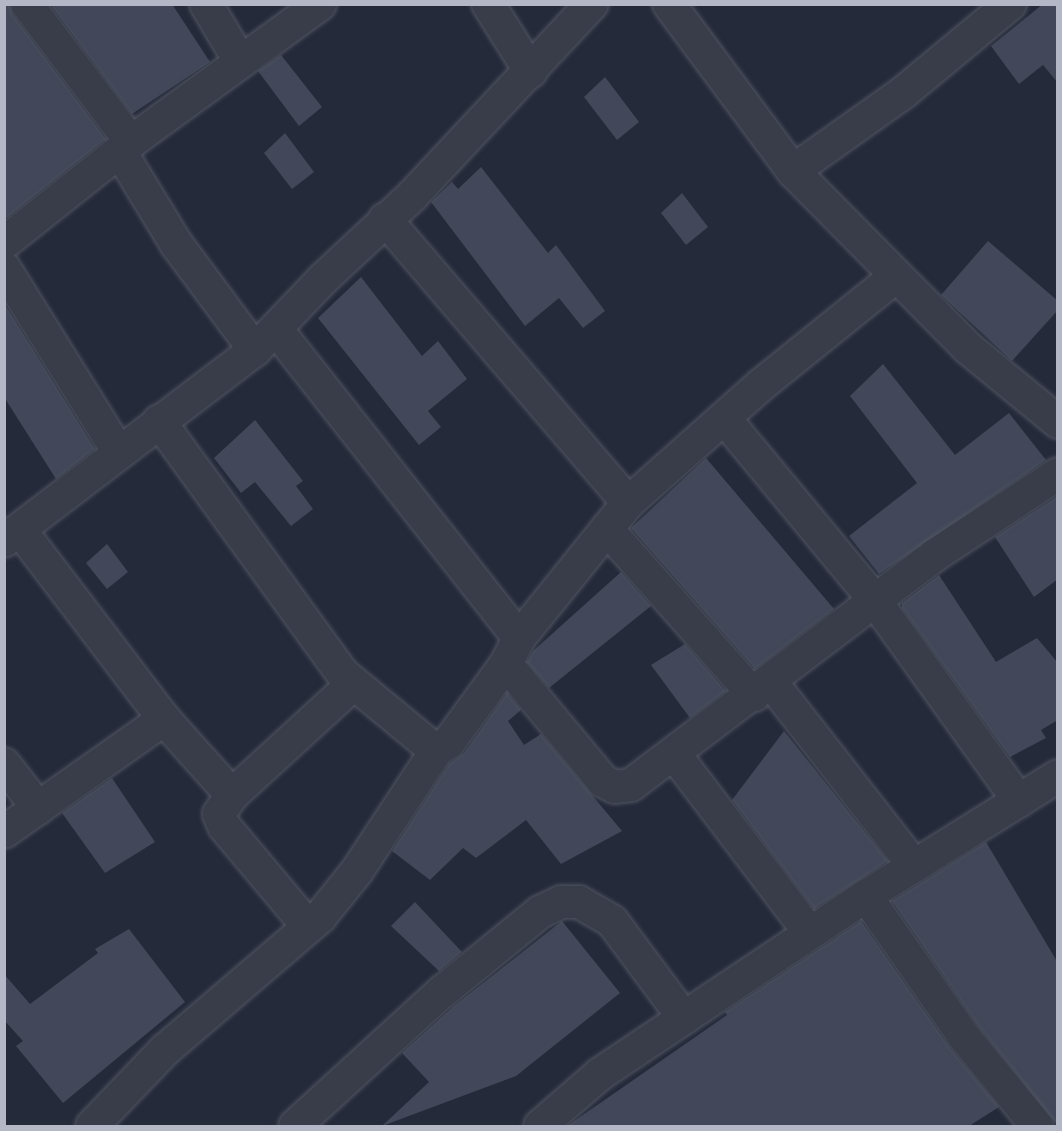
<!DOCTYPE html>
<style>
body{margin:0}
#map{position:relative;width:1062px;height:1131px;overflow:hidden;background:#252a3a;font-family:Signika,sans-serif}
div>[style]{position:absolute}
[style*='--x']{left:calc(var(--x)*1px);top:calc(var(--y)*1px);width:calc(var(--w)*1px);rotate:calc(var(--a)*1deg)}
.building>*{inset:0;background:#424859}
.roads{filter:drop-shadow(0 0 2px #515562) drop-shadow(0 0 2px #515562)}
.minor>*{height:32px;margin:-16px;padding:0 16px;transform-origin:16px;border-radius:16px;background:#393d4a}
span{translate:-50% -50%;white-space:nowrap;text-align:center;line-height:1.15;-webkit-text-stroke:5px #1e222f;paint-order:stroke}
.frame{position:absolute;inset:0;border:6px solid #b4b8c6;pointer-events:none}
</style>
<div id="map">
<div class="building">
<i style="clip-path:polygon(4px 4px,9px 4px,13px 15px,106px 139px,4px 220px)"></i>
<i style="clip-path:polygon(50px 4px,172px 4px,210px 62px,132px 114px)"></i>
<i style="clip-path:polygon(1043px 4px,1058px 4px,1058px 83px,1043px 65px,1019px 84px,991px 46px)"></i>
<i style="clip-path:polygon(281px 55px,322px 107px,299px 126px,258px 71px)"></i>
<i style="clip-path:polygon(605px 77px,639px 122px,617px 140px,584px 97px)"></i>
<i style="clip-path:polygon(285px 133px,314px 172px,292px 189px,264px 153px)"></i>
<i style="clip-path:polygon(481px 167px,548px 253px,556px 245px,605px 311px,583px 328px,559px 298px,525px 326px,431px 202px,452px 182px,458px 189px)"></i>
<i style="clip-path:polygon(682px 193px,708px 227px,686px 245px,661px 213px)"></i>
<i style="clip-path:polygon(988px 241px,1058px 301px,1058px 310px,1012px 361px,941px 295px)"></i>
<i style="clip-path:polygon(361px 277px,422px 356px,438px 341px,467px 379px,428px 411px,441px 427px,419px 445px,318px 318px)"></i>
<i style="clip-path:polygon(4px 303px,95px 449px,56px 479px,4px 397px)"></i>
<i style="clip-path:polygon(883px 364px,955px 455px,1009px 413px,1046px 460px,879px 574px,849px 536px,917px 483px,850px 396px)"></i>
<i style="clip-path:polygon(255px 420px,303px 481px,296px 486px,313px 509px,291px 526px,255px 482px,241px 493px,214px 458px)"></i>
<i style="clip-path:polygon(706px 458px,834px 609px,755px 669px,631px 528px)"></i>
<i style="clip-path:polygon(1058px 496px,1058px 579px,1034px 597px,995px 537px)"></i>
<i style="clip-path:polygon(107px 544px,128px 572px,107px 589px,86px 563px)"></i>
<i style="clip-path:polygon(621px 572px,651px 606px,549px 688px,527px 662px,533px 651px)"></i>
<i style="clip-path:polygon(939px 575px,996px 662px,1037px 638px,1058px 663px,1058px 720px,1041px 730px,1046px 738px,1010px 757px,902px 608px,902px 603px)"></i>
<i style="clip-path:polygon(685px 644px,726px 691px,690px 718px,651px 665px)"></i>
<i style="clip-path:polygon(507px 693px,521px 710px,508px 721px,524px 745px,541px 734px,622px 831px,561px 864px,526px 820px,476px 858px,463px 848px,430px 880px,392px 851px,449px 764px,464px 753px)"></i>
<i style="clip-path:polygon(784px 731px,888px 861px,814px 909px,732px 800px)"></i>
<i style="clip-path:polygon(112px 778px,155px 842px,105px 873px,62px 813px)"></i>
<i style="clip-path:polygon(986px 842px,1058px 963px,1058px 1126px,979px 1027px,892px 901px)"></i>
<i style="clip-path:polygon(415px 902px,462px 952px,439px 971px,391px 926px)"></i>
<i style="clip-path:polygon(562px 921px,620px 993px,516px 1076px,382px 1126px,429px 1082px,402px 1053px,454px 1006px)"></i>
<i style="clip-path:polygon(861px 921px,950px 1048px,999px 1107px,969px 1126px,567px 1126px,727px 1015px,725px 1012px)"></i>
<i style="clip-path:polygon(129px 929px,185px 1002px,63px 1103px,16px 1046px,23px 1041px,4px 1020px,4px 974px,30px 1004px,98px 953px,95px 949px)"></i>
</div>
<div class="roads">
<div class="minor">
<i style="--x:27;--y:4;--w:173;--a:53"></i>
<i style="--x:206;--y:4;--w:66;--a:59.2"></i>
<i style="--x:488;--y:4;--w:80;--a:57.7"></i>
<i style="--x:669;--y:4;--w:208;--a:53.4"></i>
<i style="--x:793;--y:171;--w:249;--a:45.3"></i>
<i style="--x:968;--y:348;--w:117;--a:39.4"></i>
<i style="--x:121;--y:153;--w:108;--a:58.7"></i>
<i style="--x:177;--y:245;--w:131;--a:53.4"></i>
<i style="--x:793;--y:171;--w:136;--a:-35.4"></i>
<i style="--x:904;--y:92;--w:138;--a:-39.7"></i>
<i style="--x:385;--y:219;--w:374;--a:49.4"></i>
<i style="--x:4;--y:243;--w:162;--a:-38.5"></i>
<i style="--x:131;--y:142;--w:234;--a:-36.1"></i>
<i style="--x:4;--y:268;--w:216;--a:58.1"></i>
<i style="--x:276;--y:329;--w:393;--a:51.8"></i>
<i style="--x:724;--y:418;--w:239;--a:50.4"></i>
<i style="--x:876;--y:602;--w:245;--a:54.3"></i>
<i style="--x:159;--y:421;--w:313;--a:54"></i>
<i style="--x:343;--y:674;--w:121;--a:39.6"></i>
<i style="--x:607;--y:529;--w:222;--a:48.5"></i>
<i style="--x:20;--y:530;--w:238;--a:52.7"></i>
<i style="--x:164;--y:719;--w:102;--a:48.2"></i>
<i style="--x:4;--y:541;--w:315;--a:-37.3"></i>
<i style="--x:255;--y:350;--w:98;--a:-46.2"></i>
<i style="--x:323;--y:279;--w:123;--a:-43"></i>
<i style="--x:413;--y:195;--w:262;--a:-46.9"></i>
<i style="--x:506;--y:664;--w:152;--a:50.3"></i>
<i style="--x:603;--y:781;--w:13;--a:27"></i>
<i style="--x:615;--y:787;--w:16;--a:-7"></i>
<i style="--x:631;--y:785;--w:381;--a:-37.1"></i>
<i style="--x:935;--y:555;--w:147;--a:-33.4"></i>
<i style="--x:771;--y:682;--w:233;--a:52.1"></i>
<i style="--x:675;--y:755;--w:223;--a:52.8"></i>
<i style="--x:4;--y:764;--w:56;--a:52.3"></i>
<i style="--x:4;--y:832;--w:196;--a:-35.2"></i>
<i style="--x:866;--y:896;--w:173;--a:55.1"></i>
<i style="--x:965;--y:1038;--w:114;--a:50.7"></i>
<i style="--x:307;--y:925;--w:129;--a:-130"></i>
<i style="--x:224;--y:826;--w:13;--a:-113"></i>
<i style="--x:219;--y:814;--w:23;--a:-56"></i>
<i style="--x:232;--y:795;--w:163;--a:-42.5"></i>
<i style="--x:92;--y:1126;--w:105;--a:-46.2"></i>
<i style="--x:165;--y:1050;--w:204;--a:-40.6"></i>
<i style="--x:320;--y:917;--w:59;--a:-51.2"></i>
<i style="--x:357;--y:871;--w:144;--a:-56.6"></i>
<i style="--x:436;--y:751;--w:16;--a:-35"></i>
<i style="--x:449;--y:742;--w:97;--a:-53.8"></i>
<i style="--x:506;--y:664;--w:29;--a:-63"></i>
<i style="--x:519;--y:638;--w:174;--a:-51.1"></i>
<i style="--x:628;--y:503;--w:178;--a:-41.6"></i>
<i style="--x:761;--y:385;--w:174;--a:-38.9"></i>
<i style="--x:295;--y:1126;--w:199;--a:-42.4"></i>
<i style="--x:442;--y:992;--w:127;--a:-39.2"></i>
<i style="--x:540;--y:912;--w:23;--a:-25"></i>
<i style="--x:561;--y:902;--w:18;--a:0"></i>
<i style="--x:579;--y:902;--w:38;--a:30"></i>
<i style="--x:612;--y:921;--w:121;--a:53.4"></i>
<i style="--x:540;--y:1126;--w:79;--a:-40.9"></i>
<i style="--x:600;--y:1074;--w:320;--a:-33.8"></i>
<i style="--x:866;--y:896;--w:226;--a:-32"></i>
</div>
</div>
<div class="frame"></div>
</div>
